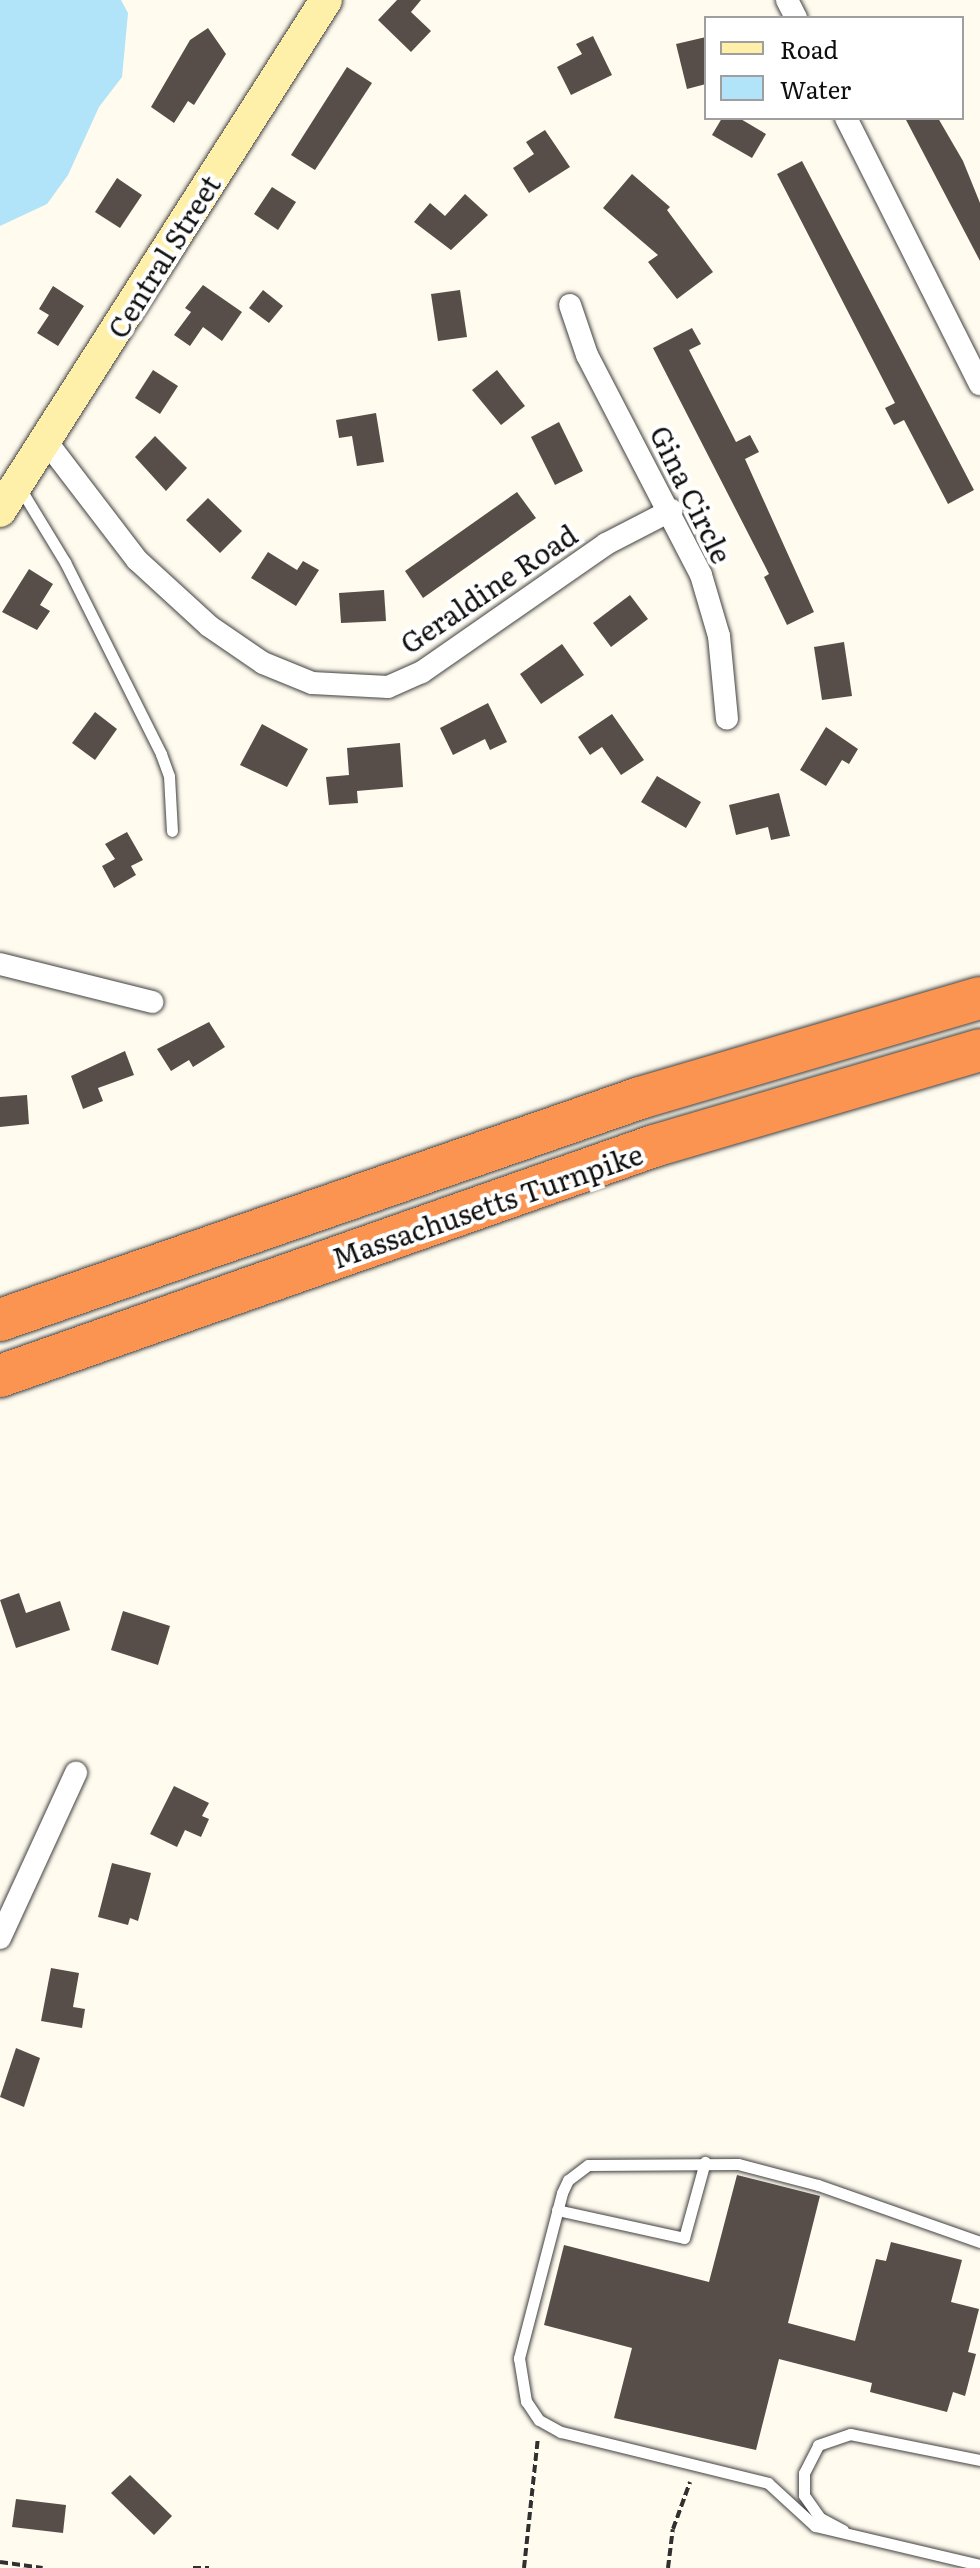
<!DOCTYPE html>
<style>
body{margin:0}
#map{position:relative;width:980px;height:2568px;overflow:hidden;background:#fffbee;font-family:Literata,serif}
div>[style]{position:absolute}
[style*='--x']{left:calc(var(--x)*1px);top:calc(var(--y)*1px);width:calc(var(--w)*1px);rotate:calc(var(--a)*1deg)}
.water>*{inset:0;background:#b1e3f9}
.building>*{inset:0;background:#574e4a}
.path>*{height:4px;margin-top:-2px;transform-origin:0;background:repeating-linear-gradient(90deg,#303030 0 8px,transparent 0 12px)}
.roads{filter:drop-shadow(0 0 2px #414141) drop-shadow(0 0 2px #414141)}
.lane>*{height:11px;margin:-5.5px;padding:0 5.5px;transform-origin:5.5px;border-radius:5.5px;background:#fff}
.street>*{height:22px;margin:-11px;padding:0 11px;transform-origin:11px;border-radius:11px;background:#fff}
.secondary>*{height:32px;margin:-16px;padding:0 16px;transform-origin:16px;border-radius:16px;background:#fff0a9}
.highway>*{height:42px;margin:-21px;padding:0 21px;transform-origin:21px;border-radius:21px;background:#fb9351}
span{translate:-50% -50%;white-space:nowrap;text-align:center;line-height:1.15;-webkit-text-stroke:8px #fff;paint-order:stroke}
.street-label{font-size:28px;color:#0e0e0e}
.legend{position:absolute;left:704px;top:16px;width:260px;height:104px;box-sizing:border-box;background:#fff;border:2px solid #9f9f9f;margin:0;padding:10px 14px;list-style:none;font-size:24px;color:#0e0e0e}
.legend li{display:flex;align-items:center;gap:16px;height:40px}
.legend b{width:40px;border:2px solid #9f9f9f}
</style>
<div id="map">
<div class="water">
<i style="clip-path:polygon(0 0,121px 0,128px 13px,122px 77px,99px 107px,68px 175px,47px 204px,0 226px)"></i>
</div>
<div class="building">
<i style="clip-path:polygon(397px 0,421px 0,411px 12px,431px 31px,411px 52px,378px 20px)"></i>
<i style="clip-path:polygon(208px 28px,226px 54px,194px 105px,188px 101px,174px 123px,151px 107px,190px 40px)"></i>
<i style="clip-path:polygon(593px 36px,612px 75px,571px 95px,557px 67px,582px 54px,576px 44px)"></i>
<i style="clip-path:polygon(706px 37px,706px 84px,687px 89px,676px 44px)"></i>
<i style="clip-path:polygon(347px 67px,372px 83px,315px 170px,291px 155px)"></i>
<i style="clip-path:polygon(722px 118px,739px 118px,766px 134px,752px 158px,712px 135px)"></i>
<i style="clip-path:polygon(905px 118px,938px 118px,963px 161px,980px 203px,980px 261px)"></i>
<i style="clip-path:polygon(545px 130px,570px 167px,529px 193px,513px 168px,534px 154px,526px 142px)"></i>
<i style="clip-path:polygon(802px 161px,974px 490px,948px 504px,904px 420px,894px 425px,885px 408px,895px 403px,777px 174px)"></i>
<i style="clip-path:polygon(632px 174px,670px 207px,667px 210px,713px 272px,677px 299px,648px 262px,658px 255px,603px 208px)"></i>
<i style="clip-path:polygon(117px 178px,142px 195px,120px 228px,95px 212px)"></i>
<i style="clip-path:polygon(272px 187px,296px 202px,278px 230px,254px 214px)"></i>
<i style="clip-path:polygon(465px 194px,488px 215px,451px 250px,414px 222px,430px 203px,445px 216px)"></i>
<i style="clip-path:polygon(203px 285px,242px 312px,222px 341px,203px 327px,190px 346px,174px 335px,191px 312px,185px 308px)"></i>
<i style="clip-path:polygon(53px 286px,84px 306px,58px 346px,37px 333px,49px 315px,39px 309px)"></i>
<i style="clip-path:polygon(263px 290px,283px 306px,269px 323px,249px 308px)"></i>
<i style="clip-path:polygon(460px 290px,467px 337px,438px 341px,431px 294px)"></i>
<i style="clip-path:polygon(692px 328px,701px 344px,689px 350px,736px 442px,750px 435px,759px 452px,745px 459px,814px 612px,787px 625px,764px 577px,769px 574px,653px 348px)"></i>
<i style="clip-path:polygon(153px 370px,178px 386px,160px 414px,135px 398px)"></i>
<i style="clip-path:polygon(497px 370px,525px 406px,501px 425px,472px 390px)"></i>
<i style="clip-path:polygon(376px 413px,384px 462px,357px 466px,352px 436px,339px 438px,336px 420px)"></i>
<i style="clip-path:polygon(559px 422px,583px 471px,555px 485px,531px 437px)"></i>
<i style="clip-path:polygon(155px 436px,187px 468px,166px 491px,135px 457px)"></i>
<i style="clip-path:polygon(517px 492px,536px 518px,423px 598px,405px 571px)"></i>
<i style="clip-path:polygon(208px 498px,242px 531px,220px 553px,186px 520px)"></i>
<i style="clip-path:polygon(268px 552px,297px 570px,303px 561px,319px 570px,296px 606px,251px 578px)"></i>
<i style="clip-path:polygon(29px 569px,53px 584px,40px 605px,50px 611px,37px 630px,2px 612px)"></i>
<i style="clip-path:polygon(384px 590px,386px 621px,341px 623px,339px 593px)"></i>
<i style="clip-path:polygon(630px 595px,648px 619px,611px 647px,593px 623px)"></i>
<i style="clip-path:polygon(844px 642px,852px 696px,822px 700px,814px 647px)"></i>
<i style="clip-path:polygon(562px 644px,584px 675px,541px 704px,520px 674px)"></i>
<i style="clip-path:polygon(488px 703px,507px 742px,490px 750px,485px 739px,453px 755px,440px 728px)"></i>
<i style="clip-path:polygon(95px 712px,117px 729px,95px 760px,72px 743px)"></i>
<i style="clip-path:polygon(612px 714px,644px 760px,621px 775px,602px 747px,590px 755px,578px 737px)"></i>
<i style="clip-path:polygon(262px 724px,308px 749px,287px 787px,240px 765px)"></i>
<i style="clip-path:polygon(826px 727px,858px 749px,849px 764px,842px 760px,826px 786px,800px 770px)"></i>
<i style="clip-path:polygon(400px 743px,403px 787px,357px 791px,358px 803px,329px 805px,326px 777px,349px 775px,347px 748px)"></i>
<i style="clip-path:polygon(657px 776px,701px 802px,686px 828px,641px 802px)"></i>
<i style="clip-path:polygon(779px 793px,790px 836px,771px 840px,768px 827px,736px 835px,729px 805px)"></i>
<i style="clip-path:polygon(127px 832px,143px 860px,131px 866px,136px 875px,114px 888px,102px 866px,115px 859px,105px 844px)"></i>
<i style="clip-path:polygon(209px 1022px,225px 1047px,193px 1067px,189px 1060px,171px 1071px,157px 1049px)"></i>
<i style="clip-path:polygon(125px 1051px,134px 1075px,98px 1088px,103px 1101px,83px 1109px,71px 1076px)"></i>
<i style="clip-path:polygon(27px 1095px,29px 1124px,0 1127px,0 1097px)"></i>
<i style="clip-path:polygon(19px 1593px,26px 1613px,60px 1601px,70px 1630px,16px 1648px,0 1600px)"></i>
<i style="clip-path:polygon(123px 1611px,170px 1626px,158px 1665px,111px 1650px)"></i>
<i style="clip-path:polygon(174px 1786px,209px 1803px,202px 1816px,209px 1819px,201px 1837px,185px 1830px,177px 1847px,150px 1834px)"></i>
<i style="clip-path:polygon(112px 1863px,151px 1873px,138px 1921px,130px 1918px,128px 1925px,98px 1917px)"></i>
<i style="clip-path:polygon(51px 1968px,79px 1973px,73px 2007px,85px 2009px,82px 2028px,41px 2021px)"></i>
<i style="clip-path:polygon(16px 2048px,40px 2058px,24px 2107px,0 2097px)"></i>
<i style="clip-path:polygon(737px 2175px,820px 2196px,788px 2323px,855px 2341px,876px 2259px,886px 2261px,891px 2242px,962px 2260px,951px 2302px,979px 2309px,968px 2352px,976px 2354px,965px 2396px,953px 2392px,947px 2412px,870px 2392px,872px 2383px,779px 2359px,756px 2450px,614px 2418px,632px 2348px,544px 2325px,564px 2245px,709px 2282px)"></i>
<i style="clip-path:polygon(130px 2475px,172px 2516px,154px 2535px,111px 2493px)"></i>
<i style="clip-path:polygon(16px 2499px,66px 2505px,63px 2533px,12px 2527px)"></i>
</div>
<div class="path">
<i style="--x:0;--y:2562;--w:43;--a:7.9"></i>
<i style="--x:193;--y:2568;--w:16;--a:0"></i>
<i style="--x:524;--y:2568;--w:131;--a:-83.9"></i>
<i style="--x:668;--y:2568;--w:39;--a:-83"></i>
<i style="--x:673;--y:2529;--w:50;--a:-70.1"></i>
</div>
<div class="roads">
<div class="lane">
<i style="--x:20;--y:488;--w:87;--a:58.7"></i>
<i style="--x:65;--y:562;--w:215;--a:63.4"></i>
<i style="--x:161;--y:754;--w:23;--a:70"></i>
<i style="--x:169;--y:776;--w:55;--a:86.9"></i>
<i style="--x:557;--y:2210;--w:130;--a:12.4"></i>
<i style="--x:684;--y:2238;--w:79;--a:-74.6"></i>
<i style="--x:980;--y:2242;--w:172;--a:-160.6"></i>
<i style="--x:818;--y:2185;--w:83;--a:-165.3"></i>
<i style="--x:738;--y:2164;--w:150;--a:179.6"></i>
<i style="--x:588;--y:2165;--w:25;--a:143"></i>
<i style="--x:568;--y:2180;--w:14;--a:115"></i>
<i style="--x:562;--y:2193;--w:171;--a:104.6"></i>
<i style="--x:519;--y:2358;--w:44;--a:80.8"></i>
<i style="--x:526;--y:2401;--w:23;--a:56"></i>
<i style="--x:539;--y:2420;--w:25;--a:29"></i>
<i style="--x:561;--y:2432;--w:213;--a:13.8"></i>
<i style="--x:768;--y:2483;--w:64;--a:42.5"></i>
<i style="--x:815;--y:2526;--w:170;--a:13.3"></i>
<i style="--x:843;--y:2530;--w:26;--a:-152"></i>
<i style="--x:820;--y:2518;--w:28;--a:-125"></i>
<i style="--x:804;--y:2495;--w:22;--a:-90"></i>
<i style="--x:804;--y:2473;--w:31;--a:-63"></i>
<i style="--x:818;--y:2445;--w:34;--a:-19"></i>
<i style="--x:850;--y:2434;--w:133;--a:11.3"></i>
</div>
<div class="street">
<i style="--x:787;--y:0;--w:20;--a:63"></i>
<i style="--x:846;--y:118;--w:298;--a:63.3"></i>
<i style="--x:570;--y:305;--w:53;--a:71.2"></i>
<i style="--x:587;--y:355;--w:248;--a:62.6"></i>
<i style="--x:701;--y:575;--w:64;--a:73.6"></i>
<i style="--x:719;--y:636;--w:83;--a:84.5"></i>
<i style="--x:46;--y:441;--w:150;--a:52.6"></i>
<i style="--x:137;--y:560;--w:98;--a:42.5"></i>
<i style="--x:209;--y:626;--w:65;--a:34.4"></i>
<i style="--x:263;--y:663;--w:53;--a:22.2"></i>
<i style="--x:312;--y:683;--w:76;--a:3"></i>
<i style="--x:388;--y:687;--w:37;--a:-24"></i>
<i style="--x:422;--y:672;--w:224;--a:-34.8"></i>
<i style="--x:606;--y:544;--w:74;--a:-27.3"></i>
<i style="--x:0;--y:964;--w:157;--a:14"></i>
<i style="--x:0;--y:1938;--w:182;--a:-65.3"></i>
</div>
<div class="secondary">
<i style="--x:0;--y:511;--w:606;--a:-57.46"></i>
</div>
<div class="highway">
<i style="--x:0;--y:1320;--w:677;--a:-19.13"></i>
<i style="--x:640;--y:1098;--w:354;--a:-16.4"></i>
<i style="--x:0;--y:1376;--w:693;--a:-19.38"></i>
<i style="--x:654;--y:1146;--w:340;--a:-16.4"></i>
</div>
</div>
<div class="street-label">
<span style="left:163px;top:256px;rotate:-58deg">Central Street</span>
<span style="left:692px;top:494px;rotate:64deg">Gina Circle</span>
<span style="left:488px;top:588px;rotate:-34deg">Geraldine Road</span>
<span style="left:487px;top:1205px;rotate:-19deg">Massachusetts Turnpike</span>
</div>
<ul class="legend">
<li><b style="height:10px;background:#fff0a9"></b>Road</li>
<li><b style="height:22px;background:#b1e3f9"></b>Water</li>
</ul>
</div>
